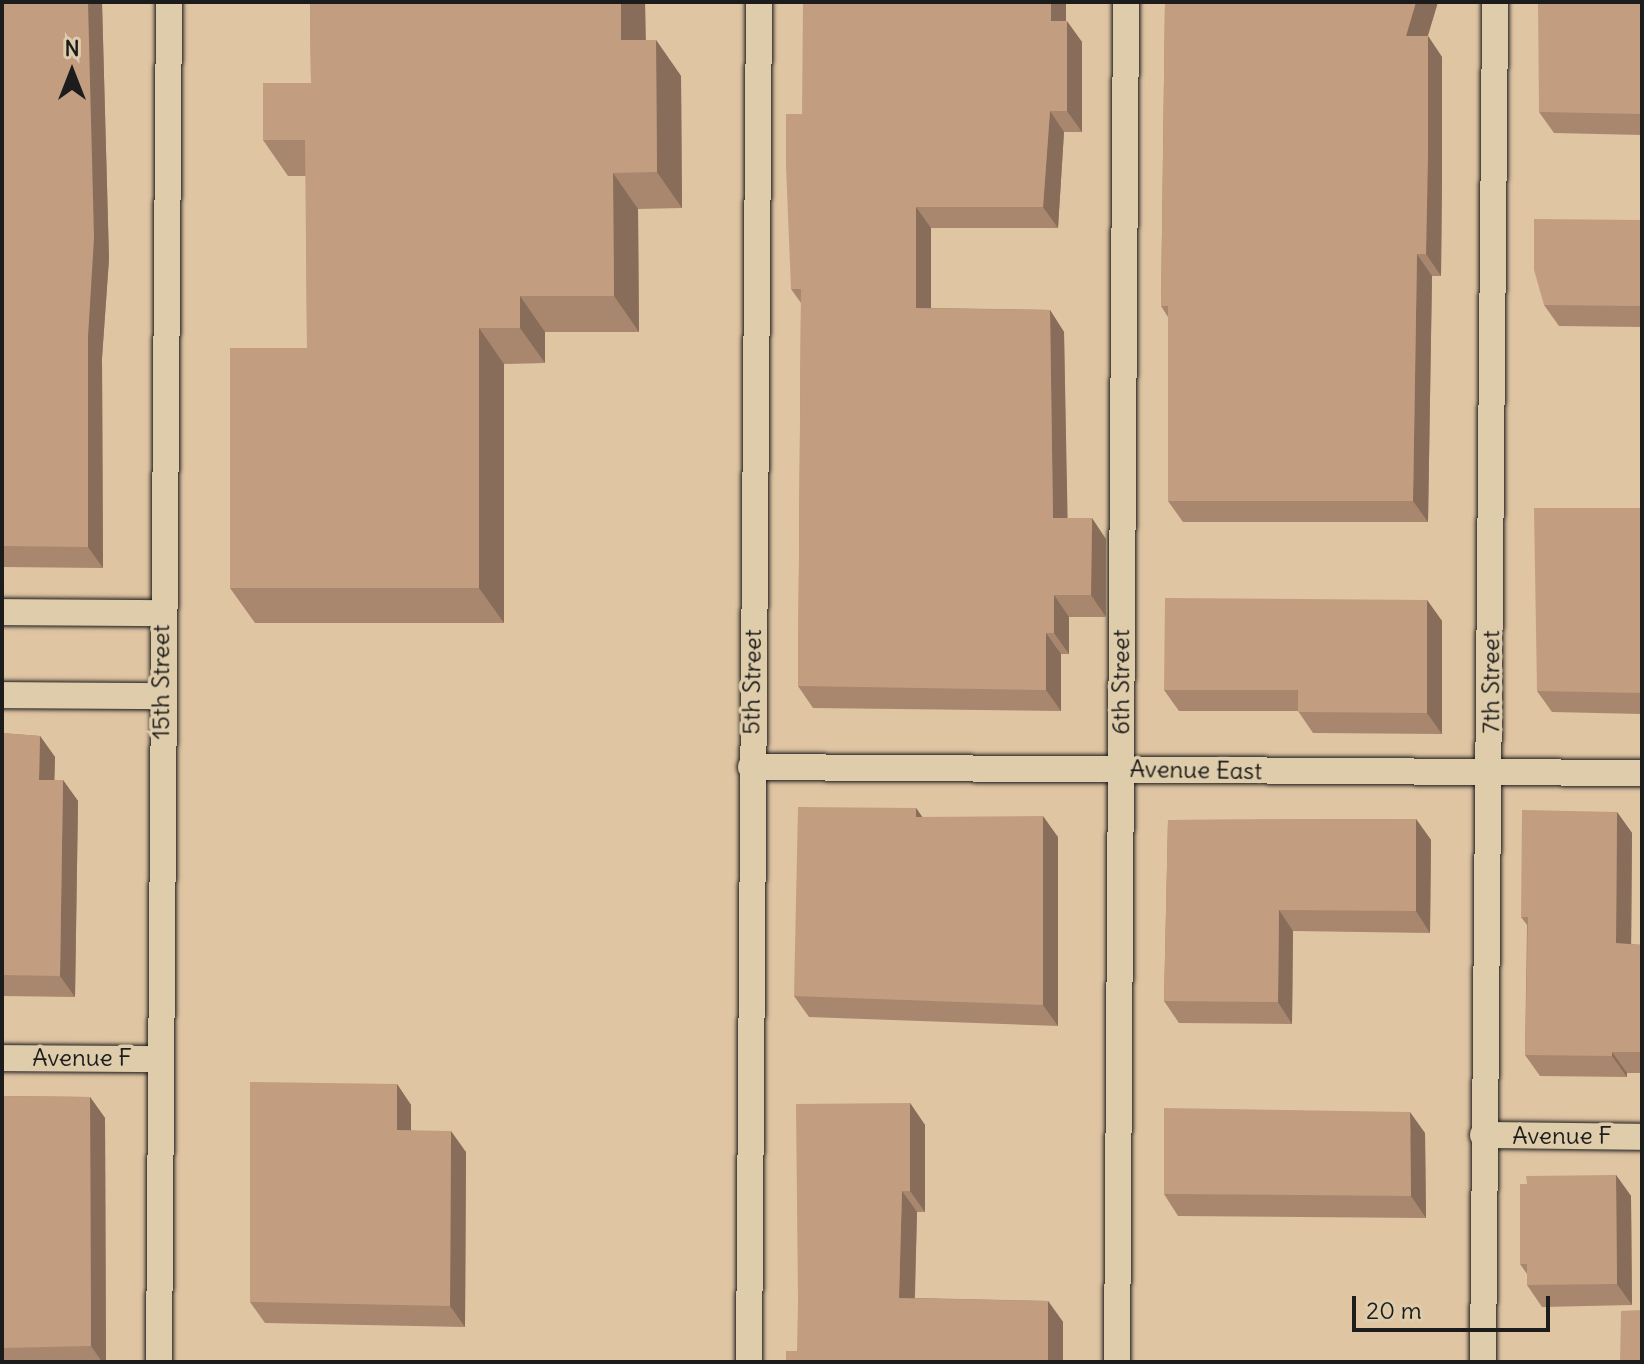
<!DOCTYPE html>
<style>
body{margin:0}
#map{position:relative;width:1644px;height:1364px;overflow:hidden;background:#e0c5a3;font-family:Delius,sans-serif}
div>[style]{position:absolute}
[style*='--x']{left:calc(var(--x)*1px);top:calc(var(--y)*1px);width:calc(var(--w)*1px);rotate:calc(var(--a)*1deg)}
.roads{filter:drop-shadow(0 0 2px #1c1c1c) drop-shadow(0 0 2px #1c1c1c)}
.service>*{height:26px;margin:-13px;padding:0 13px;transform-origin:13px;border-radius:13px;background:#deccaa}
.wall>*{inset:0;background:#a8876e}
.shaded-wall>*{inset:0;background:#886e5a}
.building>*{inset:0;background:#c39d80}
span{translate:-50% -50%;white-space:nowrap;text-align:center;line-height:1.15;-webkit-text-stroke:7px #deccaa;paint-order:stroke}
.street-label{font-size:24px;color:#1c1c1c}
.frame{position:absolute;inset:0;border:4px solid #1c1c1c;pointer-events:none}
.north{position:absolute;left:32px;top:32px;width:80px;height:80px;-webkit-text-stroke:6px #deccaa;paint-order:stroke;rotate:0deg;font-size:22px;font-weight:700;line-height:32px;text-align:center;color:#1c1c1c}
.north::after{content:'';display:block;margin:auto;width:28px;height:36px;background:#1c1c1c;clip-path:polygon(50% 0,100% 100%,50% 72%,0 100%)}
.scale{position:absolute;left:1352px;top:1296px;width:198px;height:36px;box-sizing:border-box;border:4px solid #1c1c1c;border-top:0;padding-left:10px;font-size:24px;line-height:28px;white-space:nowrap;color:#1c1c1c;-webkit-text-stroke:6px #deccaa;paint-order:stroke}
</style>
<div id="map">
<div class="roads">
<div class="service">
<i style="--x:2;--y:612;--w:159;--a:0.4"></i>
<i style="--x:2;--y:695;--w:159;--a:0.4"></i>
<i style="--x:751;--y:767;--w:891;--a:0.39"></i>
<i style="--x:2;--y:1058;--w:159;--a:0.4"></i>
<i style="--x:1483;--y:1135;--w:159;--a:0.7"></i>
<i style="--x:159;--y:1362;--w:1360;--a:-89.58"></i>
<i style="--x:749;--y:1362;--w:1360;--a:-89.58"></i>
<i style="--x:1117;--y:1362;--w:1360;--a:-89.62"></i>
<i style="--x:1483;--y:1362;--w:1360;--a:-89.49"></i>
</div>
</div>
<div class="wall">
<i style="clip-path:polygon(2px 2px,102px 2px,109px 259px,102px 358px,103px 568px,2px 567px)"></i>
<i style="clip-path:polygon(310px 2px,645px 2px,646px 40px,656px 40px,681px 76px,682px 208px,638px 209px,639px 332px,545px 332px,545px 363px,504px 364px,504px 623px,255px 623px,230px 588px,307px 348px,306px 176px,288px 176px,263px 140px,311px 83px)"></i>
<i style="clip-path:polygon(1066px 2px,1066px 21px,1082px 42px,1082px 132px,1064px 132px,1058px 228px,931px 228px,931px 308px,1050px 310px,1064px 332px,1067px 518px,1106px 539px,1106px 617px,1069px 617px,1069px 654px,1061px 654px,1061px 711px,813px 708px,798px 686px,801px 303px,791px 289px)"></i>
<i style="clip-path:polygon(1165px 2px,1438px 2px,1428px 36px,1442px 57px,1442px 179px,1441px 276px,1432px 276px,1428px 522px,1183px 522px,1168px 501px,1168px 317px,1161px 306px)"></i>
<i style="clip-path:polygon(1642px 2px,1642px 135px,1554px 133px,1539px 112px)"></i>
<i style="clip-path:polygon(1642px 220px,1642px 327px,1559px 326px,1544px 305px)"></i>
<i style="clip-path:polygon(1642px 508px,1642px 714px,1552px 712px,1537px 691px)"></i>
<i style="clip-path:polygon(1427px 600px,1442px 621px,1442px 734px,1313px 733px,1298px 711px,1179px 711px,1164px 690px)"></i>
<i style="clip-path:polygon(2px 733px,40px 736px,55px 757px,54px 780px,63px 780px,78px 801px,75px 997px,2px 996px)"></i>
<i style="clip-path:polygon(916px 808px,922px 817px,1058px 837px,1058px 1026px,809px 1017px,794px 996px)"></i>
<i style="clip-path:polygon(1617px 812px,1632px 833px,1631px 944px,1642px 945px,1642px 1073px,1627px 1073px,1627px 1077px,1540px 1076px,1525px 1055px,1527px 925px,1521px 917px)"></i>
<i style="clip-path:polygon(1416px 819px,1431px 840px,1430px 933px,1293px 931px,1292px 1024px,1179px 1023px,1164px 1001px,1168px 820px)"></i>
<i style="clip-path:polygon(397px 1084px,411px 1105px,411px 1130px,466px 1152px,465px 1327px,265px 1323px,250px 1302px)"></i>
<i style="clip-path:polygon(2px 1096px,90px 1097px,105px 1118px,106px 1362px,2px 1362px)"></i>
<i style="clip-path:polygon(910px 1103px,925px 1125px,925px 1212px,917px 1212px,915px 1298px,1048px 1301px,1063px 1322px,1063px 1362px,797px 1351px)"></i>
<i style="clip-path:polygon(1425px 1133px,1426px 1218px,1178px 1216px,1164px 1194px)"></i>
<i style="clip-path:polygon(1616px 1175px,1631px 1196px,1632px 1305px,1542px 1307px,1527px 1285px,1527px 1274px,1520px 1264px)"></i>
</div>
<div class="shaded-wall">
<i style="clip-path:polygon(88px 2px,102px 2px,109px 259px,102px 358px,103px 568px,88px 547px)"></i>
<i style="clip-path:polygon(621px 2px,645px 2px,646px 76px,621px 40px)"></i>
<i style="clip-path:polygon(1051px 2px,1066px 2px,1066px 42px,1051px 21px)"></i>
<i style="clip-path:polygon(1416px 2px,1438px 2px,1421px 57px,1406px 36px)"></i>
<i style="clip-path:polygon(1067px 21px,1082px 42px,1082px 132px,1067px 111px)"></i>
<i style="clip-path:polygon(1428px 36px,1442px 57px,1442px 179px,1441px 276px,1426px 254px)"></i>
<i style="clip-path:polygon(656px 40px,681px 76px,682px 208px,657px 172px)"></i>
<i style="clip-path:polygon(1050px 111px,1064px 132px,1058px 228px,1043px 207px)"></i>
<i style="clip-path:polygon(613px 173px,638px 209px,639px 332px,614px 296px)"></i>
<i style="clip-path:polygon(916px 207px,931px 228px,931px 329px,916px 308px)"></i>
<i style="clip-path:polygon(1417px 254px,1432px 276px,1428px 522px,1413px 501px)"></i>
<i style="clip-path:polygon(520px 296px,545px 332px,545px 363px,520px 328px)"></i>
<i style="clip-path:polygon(1050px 310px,1064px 332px,1068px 539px,1053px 518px)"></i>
<i style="clip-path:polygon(479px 328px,504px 364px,504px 623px,479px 588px)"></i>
<i style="clip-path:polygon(1092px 518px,1106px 539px,1106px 617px,1091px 595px)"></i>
<i style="clip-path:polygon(1054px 595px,1069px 617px,1069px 654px,1054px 633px)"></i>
<i style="clip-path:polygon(1427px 600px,1442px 621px,1442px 734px,1427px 713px)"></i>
<i style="clip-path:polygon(1046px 633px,1061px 654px,1061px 711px,1046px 690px)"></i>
<i style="clip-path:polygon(40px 736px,55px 757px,54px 801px,39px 780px)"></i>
<i style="clip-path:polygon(63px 780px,78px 801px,75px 997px,60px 976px)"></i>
<i style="clip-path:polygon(916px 808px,931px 829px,916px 817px)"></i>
<i style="clip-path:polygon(1617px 812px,1632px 833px,1631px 964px,1616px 943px)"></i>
<i style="clip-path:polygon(1043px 816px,1058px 837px,1058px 1026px,1043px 1005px)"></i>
<i style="clip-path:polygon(1416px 819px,1431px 840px,1430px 933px,1416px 911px)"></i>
<i style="clip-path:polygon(1279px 910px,1293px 931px,1292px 1024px,1278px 1002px)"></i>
<i style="clip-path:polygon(1612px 1052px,1627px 1073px,1627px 1077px,1612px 1056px)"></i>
<i style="clip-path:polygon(397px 1084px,411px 1105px,411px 1151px,397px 1130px)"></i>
<i style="clip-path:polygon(90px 1097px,105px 1118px,106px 1362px,102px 1362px,91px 1346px)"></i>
<i style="clip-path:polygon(910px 1103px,925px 1125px,925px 1212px,910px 1191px)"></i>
<i style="clip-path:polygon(1410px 1112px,1425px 1133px,1426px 1218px,1411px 1196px)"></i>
<i style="clip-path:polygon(451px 1131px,466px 1152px,465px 1327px,450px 1306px)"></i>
<i style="clip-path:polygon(1616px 1175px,1631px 1196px,1632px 1305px,1617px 1284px)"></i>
<i style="clip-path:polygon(902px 1191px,917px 1212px,914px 1319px,899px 1298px)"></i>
<i style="clip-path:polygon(1048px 1301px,1063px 1322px,1063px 1362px,1048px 1362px)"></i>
</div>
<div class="building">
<i style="clip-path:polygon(2px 2px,88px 2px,94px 238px,88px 337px,88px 547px,2px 546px)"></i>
<i style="clip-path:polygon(310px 2px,621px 2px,621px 40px,656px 40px,657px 172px,613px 173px,614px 296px,520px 296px,520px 328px,479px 328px,479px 588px,230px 588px,230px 348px,307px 348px,305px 140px,263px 140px,263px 83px,311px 83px)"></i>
<i style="clip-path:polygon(803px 2px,1051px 2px,1051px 21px,1067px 21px,1067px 111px,1050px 111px,1043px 207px,916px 207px,916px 308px,1050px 310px,1053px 518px,1092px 518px,1091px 595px,1054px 595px,1054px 633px,1046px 633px,1046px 690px,798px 686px,801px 289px,791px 289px,786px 166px,786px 114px,802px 114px)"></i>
<i style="clip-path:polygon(1165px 2px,1416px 2px,1406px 36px,1428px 36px,1428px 158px,1426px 254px,1417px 254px,1413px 501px,1168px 501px,1168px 306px,1161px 306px)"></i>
<i style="clip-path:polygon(1538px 2px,1642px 2px,1642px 114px,1539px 112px)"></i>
<i style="clip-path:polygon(1534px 219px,1642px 220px,1642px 306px,1544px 305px,1534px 270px)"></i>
<i style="clip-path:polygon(1534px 508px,1642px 508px,1642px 693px,1537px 691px)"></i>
<i style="clip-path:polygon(1165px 598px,1427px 600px,1427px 713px,1298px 712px,1298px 690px,1164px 690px)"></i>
<i style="clip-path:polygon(2px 733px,40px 736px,39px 780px,63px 780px,60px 976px,2px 975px)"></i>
<i style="clip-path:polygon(798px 807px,916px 808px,916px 817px,1043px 816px,1043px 1005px,794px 996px)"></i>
<i style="clip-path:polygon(1522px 810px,1617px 812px,1616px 943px,1642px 945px,1642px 1052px,1612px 1052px,1612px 1056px,1525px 1055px,1528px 917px,1521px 917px)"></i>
<i style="clip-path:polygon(1416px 819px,1416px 911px,1279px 910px,1278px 1002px,1164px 1001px,1168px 820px)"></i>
<i style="clip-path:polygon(250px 1082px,397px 1084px,397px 1130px,451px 1131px,450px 1306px,250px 1302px)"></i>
<i style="clip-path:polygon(2px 1096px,90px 1097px,91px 1346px,2px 1348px)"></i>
<i style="clip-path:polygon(910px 1103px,910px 1191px,902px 1191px,899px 1298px,1048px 1301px,1048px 1362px,786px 1362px,786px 1351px,797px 1351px,798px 1301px,796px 1104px)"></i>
<i style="clip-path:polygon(1164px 1108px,1410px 1112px,1411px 1196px,1164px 1194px)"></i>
<i style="clip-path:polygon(1616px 1175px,1617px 1284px,1527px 1285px,1527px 1264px,1520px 1264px,1520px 1184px,1527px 1184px,1526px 1176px)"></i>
<i style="clip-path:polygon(1642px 1310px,1642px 1362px,1620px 1362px,1621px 1311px)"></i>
</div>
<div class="street-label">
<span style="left:161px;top:682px;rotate:-90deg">15th Street</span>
<span style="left:752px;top:682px;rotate:-89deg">5th Street</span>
<span style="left:1121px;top:682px;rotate:-90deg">6th Street</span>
<span style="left:1491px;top:682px;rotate:-90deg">7th Street</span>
<span style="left:1196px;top:770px;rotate:1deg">Avenue East</span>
<span style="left:82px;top:1058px">Avenue F</span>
<span style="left:1562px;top:1136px">Avenue F</span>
</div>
<div class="frame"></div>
<div class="north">N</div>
<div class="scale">20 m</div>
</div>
